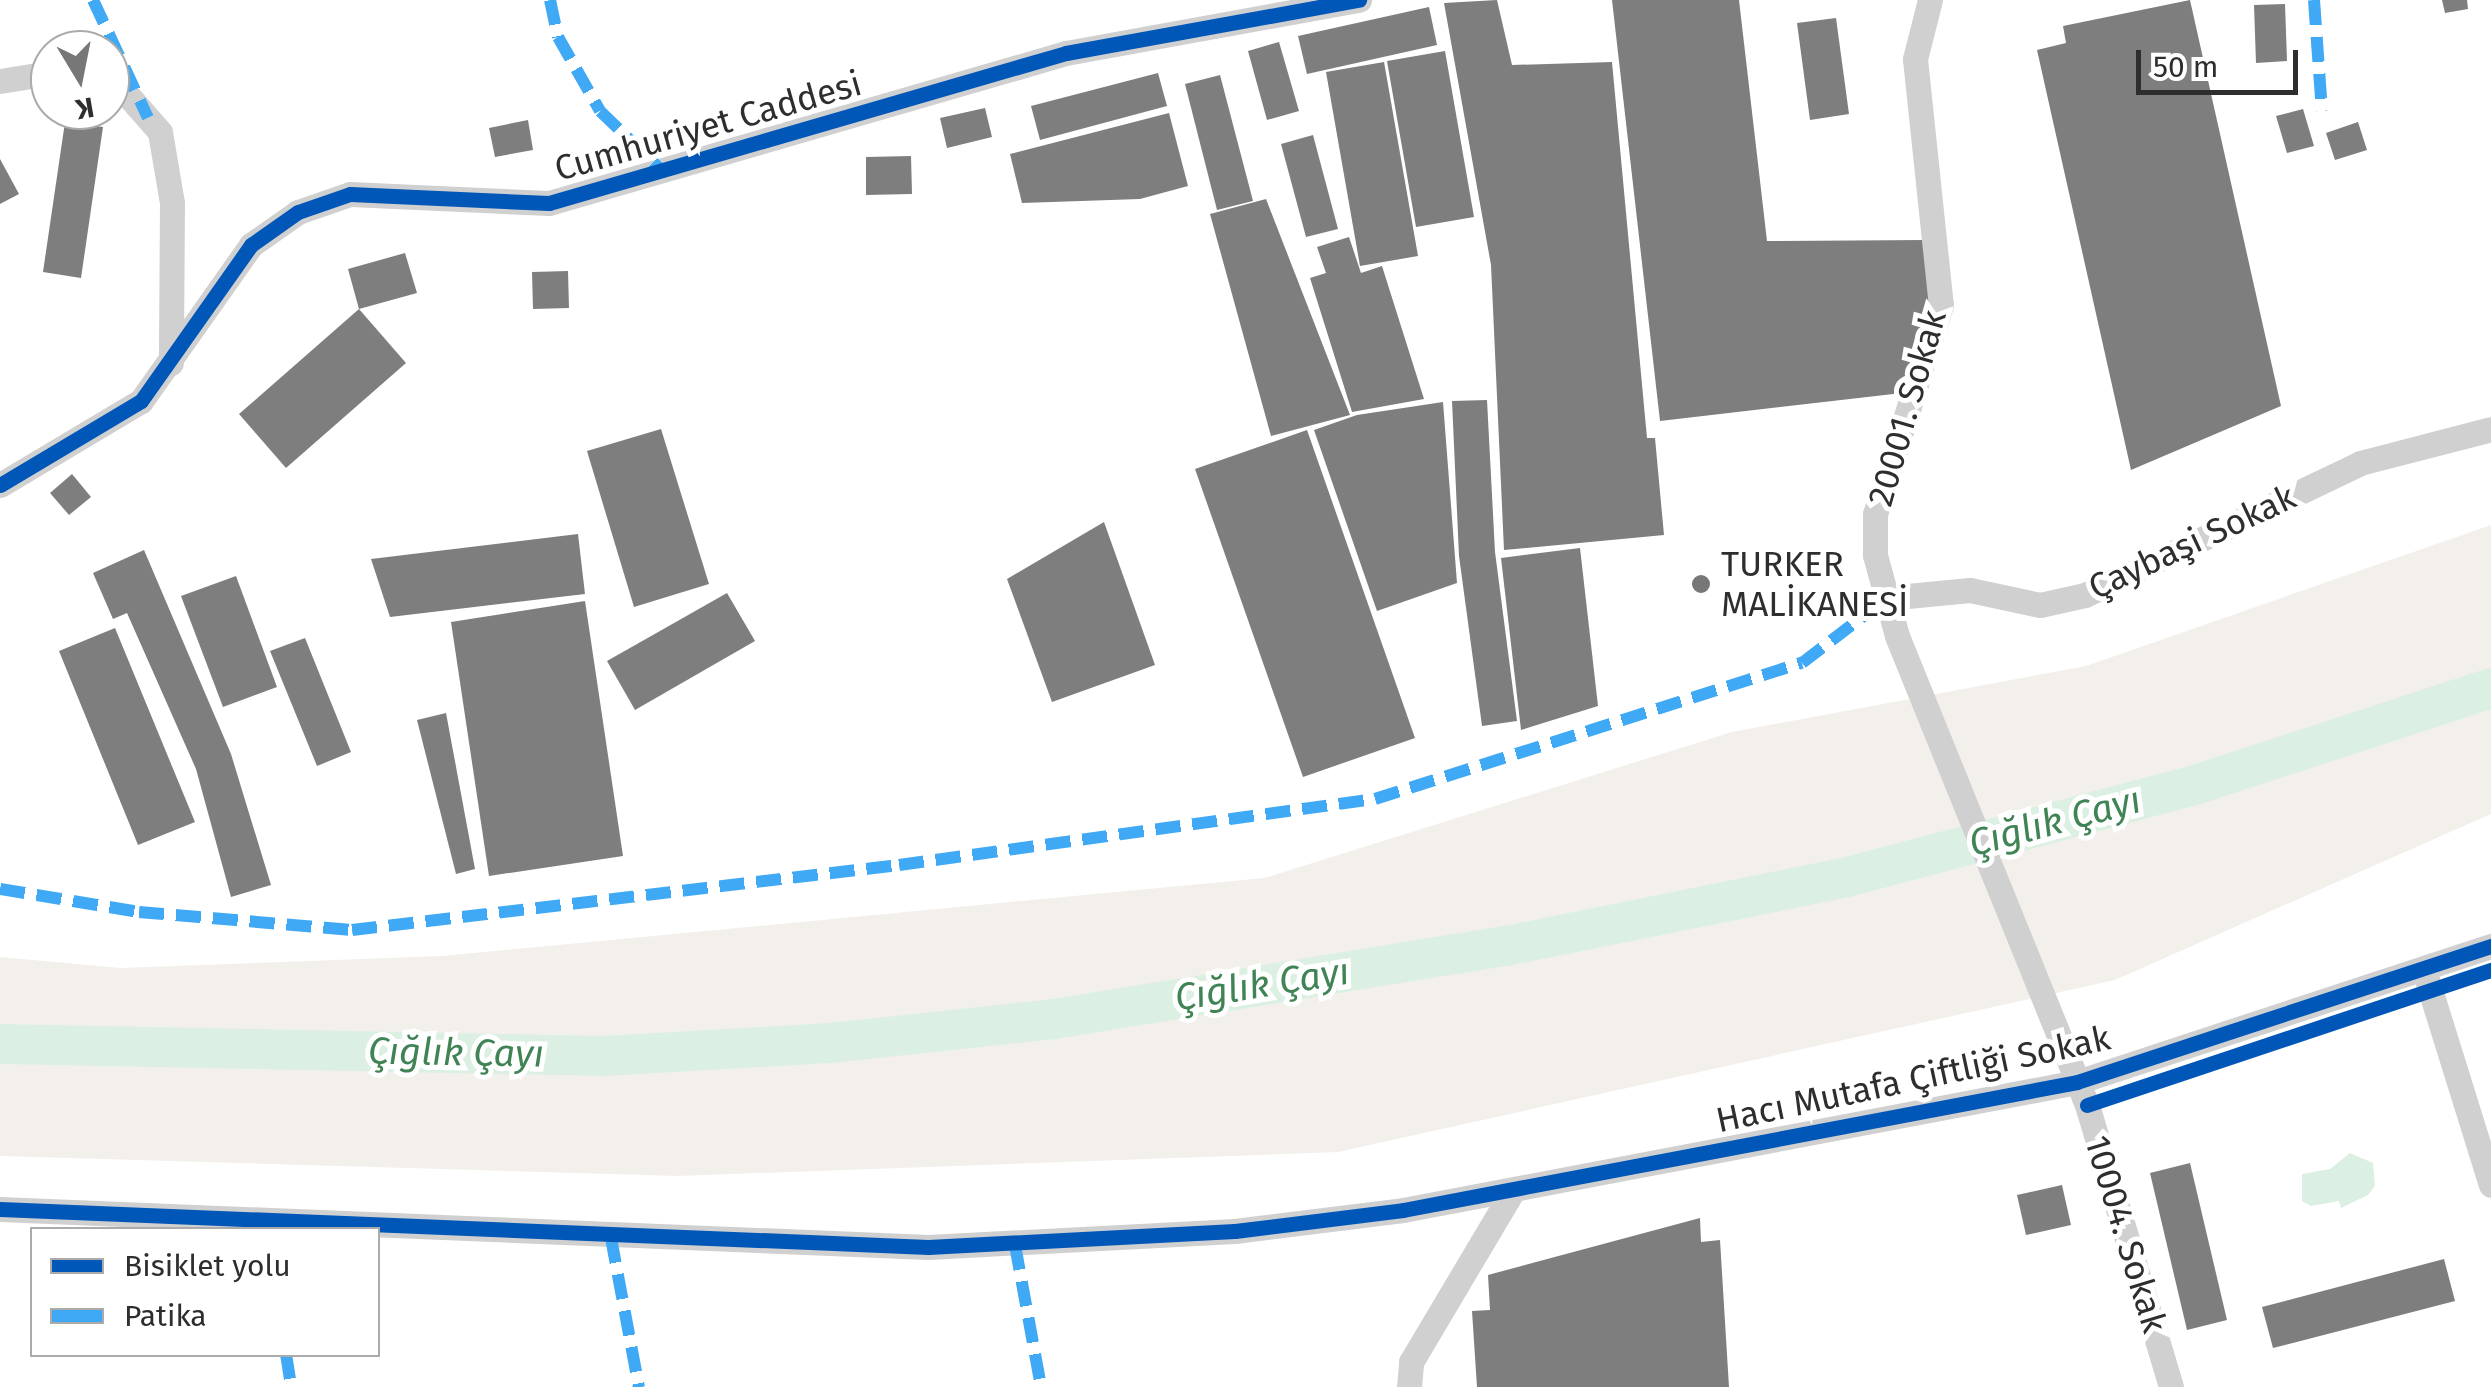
<!DOCTYPE html>
<meta charset="utf-8">
<style>
body{margin:0}
#map{position:relative;width:2491px;height:1387px;overflow:hidden;background:#fff;font-family:"Fira Sans",sans-serif}
div>[style]{position:absolute}
.green>*{inset:0;background:#f3f0ec}
.water>*{inset:0;background:#dbf0e2}
.river>*{height:40px;margin:-20px;padding:0 20px;transform-origin:20px;border-radius:20px;background:#dbf0e2}
.building>*{inset:0;background:#7e7e7e}
.minor>*{height:25px;margin:-12.5px;padding:0 12.5px;transform-origin:12.5px;border-radius:12.5px;background:#d0d0d0}
.quiet>*{height:12px;margin-top:-6px;transform-origin:0;background:repeating-linear-gradient(90deg,#3fa9f5 0 25px,transparent 0 37px)}
.cycleway>*{height:15px;margin:-7.5px;padding:0 7.5px;transform-origin:7.5px;border-radius:7.5px;background:#0057b8}
.dots>*{width:28px;height:28px;translate:-50% -50%;box-sizing:border-box;border:5px solid #fff;border-radius:50%}
span{translate:-50% -50%;white-space:nowrap;text-align:center;line-height:1.15;-webkit-text-stroke:10px #fff;paint-order:stroke}
.street-label{font-size:35px;color:#2e2e2e}
.poi-label{font-size:35px;color:#2e2e2e}
.left{translate:0 -50%;text-align:left}
.water-label{font-size:38px;color:#408456;font-style:italic}
.legend{position:absolute;left:30px;top:1227px;width:350px;height:130px;box-sizing:border-box;background:#fff;border:2px solid #ababab;margin:0;padding:12px 18px;list-style:none;font-size:30px;color:#2e2e2e}
.legend li{display:flex;align-items:center;gap:20px;height:50px}
.legend b{width:50px;border:2px solid #ababab}
.north{position:absolute;left:30px;top:30px;width:100px;height:100px;box-sizing:border-box;background:#fff;border:2px solid #ababab;border-radius:50%;rotate:170deg;font-size:28px;font-weight:700;line-height:40px;text-align:center;color:#2e2e2e}
.north::after{content:'';display:block;margin:auto;width:35px;height:45px;background:#777;clip-path:polygon(50% 0,100% 100%,50% 72%,0 100%)}
.scale{position:absolute;left:2136px;top:50px;width:162px;height:45px;box-sizing:border-box;border:5px solid #2e2e2e;border-top:0;padding-left:12px;font-size:30px;line-height:35px;white-space:nowrap;color:#2e2e2e;-webkit-text-stroke:8px #fff;paint-order:stroke}
</style>
<div id="map">
<div class="green">
<i style="clip-path:polygon(2491px 525px,2491px 814px,2115px 980px,1338px 1152px,678px 1176px,0 1156px,0 957px,121px 968px,442px 956px,1264px 878px,1732px 732px,2086px 666px)"></i>
</div>
<div class="water">
<i style="clip-path:polygon(2350px 1153px,2373px 1163px,2375px 1186px,2368px 1195px,2341px 1208px,2339px 1201px,2311px 1206px,2302px 1201px,2302px 1174px,2330px 1169px)"></i>
</div>
<div class="river">
<i style="left:0;top:1044px;width:605px;rotate:1.14deg"></i>
<i style="left:605px;top:1056px;width:225px;rotate:-3.3deg"></i>
<i style="left:830px;top:1043px;width:225px;rotate:-6.1deg"></i>
<i style="left:1054px;top:1019px;width:458px;rotate:-9.2deg"></i>
<i style="left:1506px;top:946px;width:348px;rotate:-11.4deg"></i>
<i style="left:1847px;top:877px;width:363px;rotate:-14.8deg"></i>
<i style="left:2198px;top:784px;width:308px;rotate:-18.1deg"></i>
</div>
<div class="building">
<i style="clip-path:polygon(1497px 0,1512px 65px,1612px 62px,1647px 438px,1655px 438px,1664px 535px,1504px 550px,1491px 265px,1444px 3px)"></i>
<i style="clip-path:polygon(1612px 0,1739px 0,1767px 241px,1926px 240px,1933px 300px,1902px 393px,1660px 421px)"></i>
<i style="clip-path:polygon(2190px 0,2281px 406px,2131px 470px,2037px 50px,2066px 43px,2063px 26px)"></i>
<i style="clip-path:polygon(2442px 0,2467px 0,2468px 9px,2445px 13px)"></i>
<i style="clip-path:polygon(2285px 4px,2287px 61px,2256px 63px,2254px 5px)"></i>
<i style="clip-path:polygon(1429px 7px,1437px 45px,1307px 74px,1298px 36px)"></i>
<i style="clip-path:polygon(1836px 18px,1849px 114px,1810px 120px,1797px 23px)"></i>
<i style="clip-path:polygon(1279px 42px,1299px 111px,1267px 120px,1248px 51px)"></i>
<i style="clip-path:polygon(1445px 51px,1474px 217px,1416px 227px,1387px 61px)"></i>
<i style="clip-path:polygon(1384px 62px,1418px 256px,1360px 266px,1326px 72px)"></i>
<i style="clip-path:polygon(1158px 73px,1167px 106px,1040px 140px,1031px 106px)"></i>
<i style="clip-path:polygon(1220px 75px,1253px 201px,1217px 210px,1185px 84px)"></i>
<i style="clip-path:polygon(985px 108px,992px 137px,947px 148px,940px 118px)"></i>
<i style="clip-path:polygon(2303px 109px,2314px 146px,2287px 153px,2276px 116px)"></i>
<i style="clip-path:polygon(1169px 113px,1188px 186px,1140px 199px,1022px 203px,1010px 154px)"></i>
<i style="clip-path:polygon(528px 120px,533px 150px,495px 157px,489px 128px)"></i>
<i style="clip-path:polygon(65px 122px,103px 127px,81px 278px,43px 272px)"></i>
<i style="clip-path:polygon(2358px 122px,2367px 150px,2335px 160px,2326px 133px)"></i>
<i style="clip-path:polygon(1313px 135px,1338px 229px,1306px 237px,1281px 144px)"></i>
<i style="clip-path:polygon(911px 156px,912px 194px,866px 195px,866px 157px)"></i>
<i style="clip-path:polygon(0 159px,19px 194px,0 204px)"></i>
<i style="clip-path:polygon(1266px 199px,1350px 415px,1271px 436px,1210px 214px)"></i>
<i style="clip-path:polygon(1349px 237px,1361px 273px,1382px 266px,1424px 399px,1352px 412px,1310px 278px,1326px 273px,1317px 247px)"></i>
<i style="clip-path:polygon(405px 253px,417px 293px,359px 309px,348px 269px)"></i>
<i style="clip-path:polygon(568px 271px,569px 308px,533px 309px,532px 272px)"></i>
<i style="clip-path:polygon(359px 309px,406px 363px,286px 468px,239px 414px)"></i>
<i style="clip-path:polygon(1487px 400px,1495px 552px,1517px 721px,1482px 726px,1459px 556px,1452px 401px)"></i>
<i style="clip-path:polygon(1443px 402px,1457px 583px,1377px 611px,1314px 430px,1357px 415px)"></i>
<i style="clip-path:polygon(661px 429px,709px 584px,634px 607px,587px 451px)"></i>
<i style="clip-path:polygon(1307px 430px,1415px 738px,1303px 777px,1195px 469px)"></i>
<i style="clip-path:polygon(72px 474px,91px 497px,69px 515px,50px 493px)"></i>
<i style="clip-path:polygon(1104px 522px,1155px 665px,1052px 702px,1007px 579px)"></i>
<i style="clip-path:polygon(578px 534px,585px 594px,390px 617px,371px 559px)"></i>
<i style="clip-path:polygon(1580px 548px,1598px 706px,1521px 730px,1501px 558px)"></i>
<i style="clip-path:polygon(144px 550px,231px 754px,271px 885px,231px 897px,196px 769px,127px 613px,113px 619px,93px 573px)"></i>
<i style="clip-path:polygon(236px 576px,277px 687px,223px 707px,181px 596px)"></i>
<i style="clip-path:polygon(727px 593px,755px 641px,635px 710px,607px 661px)"></i>
<i style="clip-path:polygon(585px 601px,623px 856px,489px 876px,451px 622px)"></i>
<i style="clip-path:polygon(115px 628px,195px 822px,138px 845px,59px 651px)"></i>
<i style="clip-path:polygon(305px 638px,351px 752px,317px 766px,270px 651px)"></i>
<i style="clip-path:polygon(446px 713px,475px 869px,456px 874px,417px 720px)"></i>
<i style="clip-path:polygon(2190px 1163px,2227px 1320px,2187px 1330px,2150px 1173px)"></i>
<i style="clip-path:polygon(2062px 1185px,2071px 1225px,2026px 1235px,2017px 1195px)"></i>
<i style="clip-path:polygon(1700px 1218px,1701px 1242px,1720px 1240px,1729px 1387px,1477px 1387px,1472px 1311px,1490px 1310px,1488px 1275px)"></i>
<i style="clip-path:polygon(2444px 1259px,2455px 1301px,2273px 1348px,2262px 1307px)"></i>
</div>
<div class="minor">
<i style="left:1930px;top:0;width:61px;rotate:104.3deg"></i>
<i style="left:1915px;top:59px;width:247px;rotate:84deg"></i>
<i style="left:1941px;top:305px;width:219px;rotate:107.5deg"></i>
<i style="left:1875px;top:514px;width:41px;rotate:90deg"></i>
<i style="left:1875px;top:555px;width:84px;rotate:74.8deg"></i>
<i style="left:1897px;top:636px;width:506px;rotate:67.95deg"></i>
<i style="left:2087px;top:1105px;width:294px;rotate:73.4deg"></i>
<i style="left:0;top:81px;width:51px;rotate:-9.1deg"></i>
<i style="left:110px;top:88px;width:16px;rotate:15deg"></i>
<i style="left:125px;top:92px;width:53px;rotate:48.8deg"></i>
<i style="left:160px;top:132px;width:72px;rotate:80.4deg"></i>
<i style="left:172px;top:203px;width:160px;rotate:90.4deg"></i>
<i style="left:0;top:485px;width:164px;rotate:-30.8deg"></i>
<i style="left:141px;top:401px;width:191px;rotate:-54.8deg"></i>
<i style="left:251px;top:245px;width:57px;rotate:-35.1deg"></i>
<i style="left:298px;top:212px;width:55px;rotate:-19.1deg"></i>
<i style="left:350px;top:194px;width:199px;rotate:2.6deg"></i>
<i style="left:549px;top:203px;width:538px;rotate:-16.18deg"></i>
<i style="left:1066px;top:53px;width:298px;rotate:-10.3deg"></i>
<i style="left:1887px;top:598px;width:83px;rotate:-5.5deg"></i>
<i style="left:1970px;top:590px;width:72px;rotate:12.1deg"></i>
<i style="left:2040px;top:605px;width:46px;rotate:-12.5deg"></i>
<i style="left:2085px;top:595px;width:305px;rotate:-25.6deg"></i>
<i style="left:2360px;top:463px;width:135px;rotate:-14.5deg"></i>
<i style="left:2424px;top:970px;width:225px;rotate:72.7deg"></i>
<i style="left:0;top:1209px;width:929px;rotate:2.34deg"></i>
<i style="left:928px;top:1247px;width:307px;rotate:-3deg"></i>
<i style="left:1235px;top:1231px;width:169px;rotate:-7.1deg"></i>
<i style="left:1403px;top:1210px;width:686px;rotate:-10.75deg"></i>
<i style="left:2077px;top:1082px;width:436px;rotate:-18.2deg"></i>
<i style="left:1409px;top:1387px;width:25px;rotate:-85deg"></i>
<i style="left:1411px;top:1362px;width:200px;rotate:-59.3deg"></i>
</div>
<div class="quiet">
<i style="left:93px;top:0;width:130px;rotate:65deg"></i>
<i style="left:550px;top:0;width:38px;rotate:78deg"></i>
<i style="left:558px;top:37px;width:85px;rotate:60.4deg"></i>
<i style="left:600px;top:111px;width:85px;rotate:44deg"></i>
<i style="left:2314px;top:0;width:111px;rotate:85.9deg"></i>
<i style="left:0;top:889px;width:141px;rotate:9.4deg"></i>
<i style="left:139px;top:912px;width:214px;rotate:4.8deg"></i>
<i style="left:352px;top:930px;width:551px;rotate:-6.78deg"></i>
<i style="left:899px;top:865px;width:481px;rotate:-7.9deg"></i>
<i style="left:1375px;top:799px;width:448px;rotate:-17.7deg"></i>
<i style="left:1802px;top:663px;width:107px;rotate:-37.4deg"></i>
<i style="left:611px;top:1238px;width:152px;rotate:79.4deg"></i>
<i style="left:1015px;top:1245px;width:144px;rotate:79.6deg"></i>
<i style="left:286px;top:1354px;width:33px;rotate:81deg"></i>
</div>
<div class="cycleway">
<i style="left:0;top:485px;width:164px;rotate:-30.8deg"></i>
<i style="left:141px;top:401px;width:191px;rotate:-54.8deg"></i>
<i style="left:251px;top:245px;width:57px;rotate:-35.1deg"></i>
<i style="left:298px;top:212px;width:55px;rotate:-19.1deg"></i>
<i style="left:350px;top:194px;width:199px;rotate:2.6deg"></i>
<i style="left:549px;top:203px;width:538px;rotate:-16.18deg"></i>
<i style="left:1066px;top:53px;width:298px;rotate:-10.3deg"></i>
<i style="left:2087px;top:1105px;width:426px;rotate:-18.5deg"></i>
<i style="left:0;top:1209px;width:929px;rotate:2.34deg"></i>
<i style="left:928px;top:1247px;width:307px;rotate:-3deg"></i>
<i style="left:1235px;top:1231px;width:169px;rotate:-7.1deg"></i>
<i style="left:1403px;top:1210px;width:686px;rotate:-10.75deg"></i>
<i style="left:2077px;top:1082px;width:436px;rotate:-18.2deg"></i>
</div>
<div class="dots">
<i style="left:1701px;top:584px;background:#777"></i>
</div>
<div class="street-label">
<span style="left:708px;top:126px;rotate:-16deg">Cumhuriyet Caddesi</span>
<span style="left:1907px;top:408px;rotate:-74deg">20001. Sokak</span>
<span style="left:2192px;top:542px;rotate:-25deg">Çaybaşi Sokak</span>
<span style="left:1913px;top:1079px;rotate:-12deg">Hacı Mutafa Çiftliği Sokak</span>
<span style="left:2126px;top:1234px;rotate:73deg">10004. Sokak</span>
</div>
<div class="poi-label">
<span class="left" style="left:1721px;top:584px">TURKER<br>MALİKANESİ</span>
</div>
<div class="water-label">
<span style="left:2055px;top:822px;rotate:-15deg">Çığlık Çayı</span>
<span style="left:1262px;top:985px;rotate:-9deg">Çığlık Çayı</span>
<span style="left:456px;top:1053px;rotate:1deg">Çığlık Çayı</span>
</div>
<ul class="legend">
<li><b style="height:12px;background:#0057b8"></b>Bisiklet yolu</li>
<li><b style="height:12px;background:#3fa9f5"></b>Patika</li>
</ul>
<div class="north">K</div>
<div class="scale">50 m</div>
</div>
